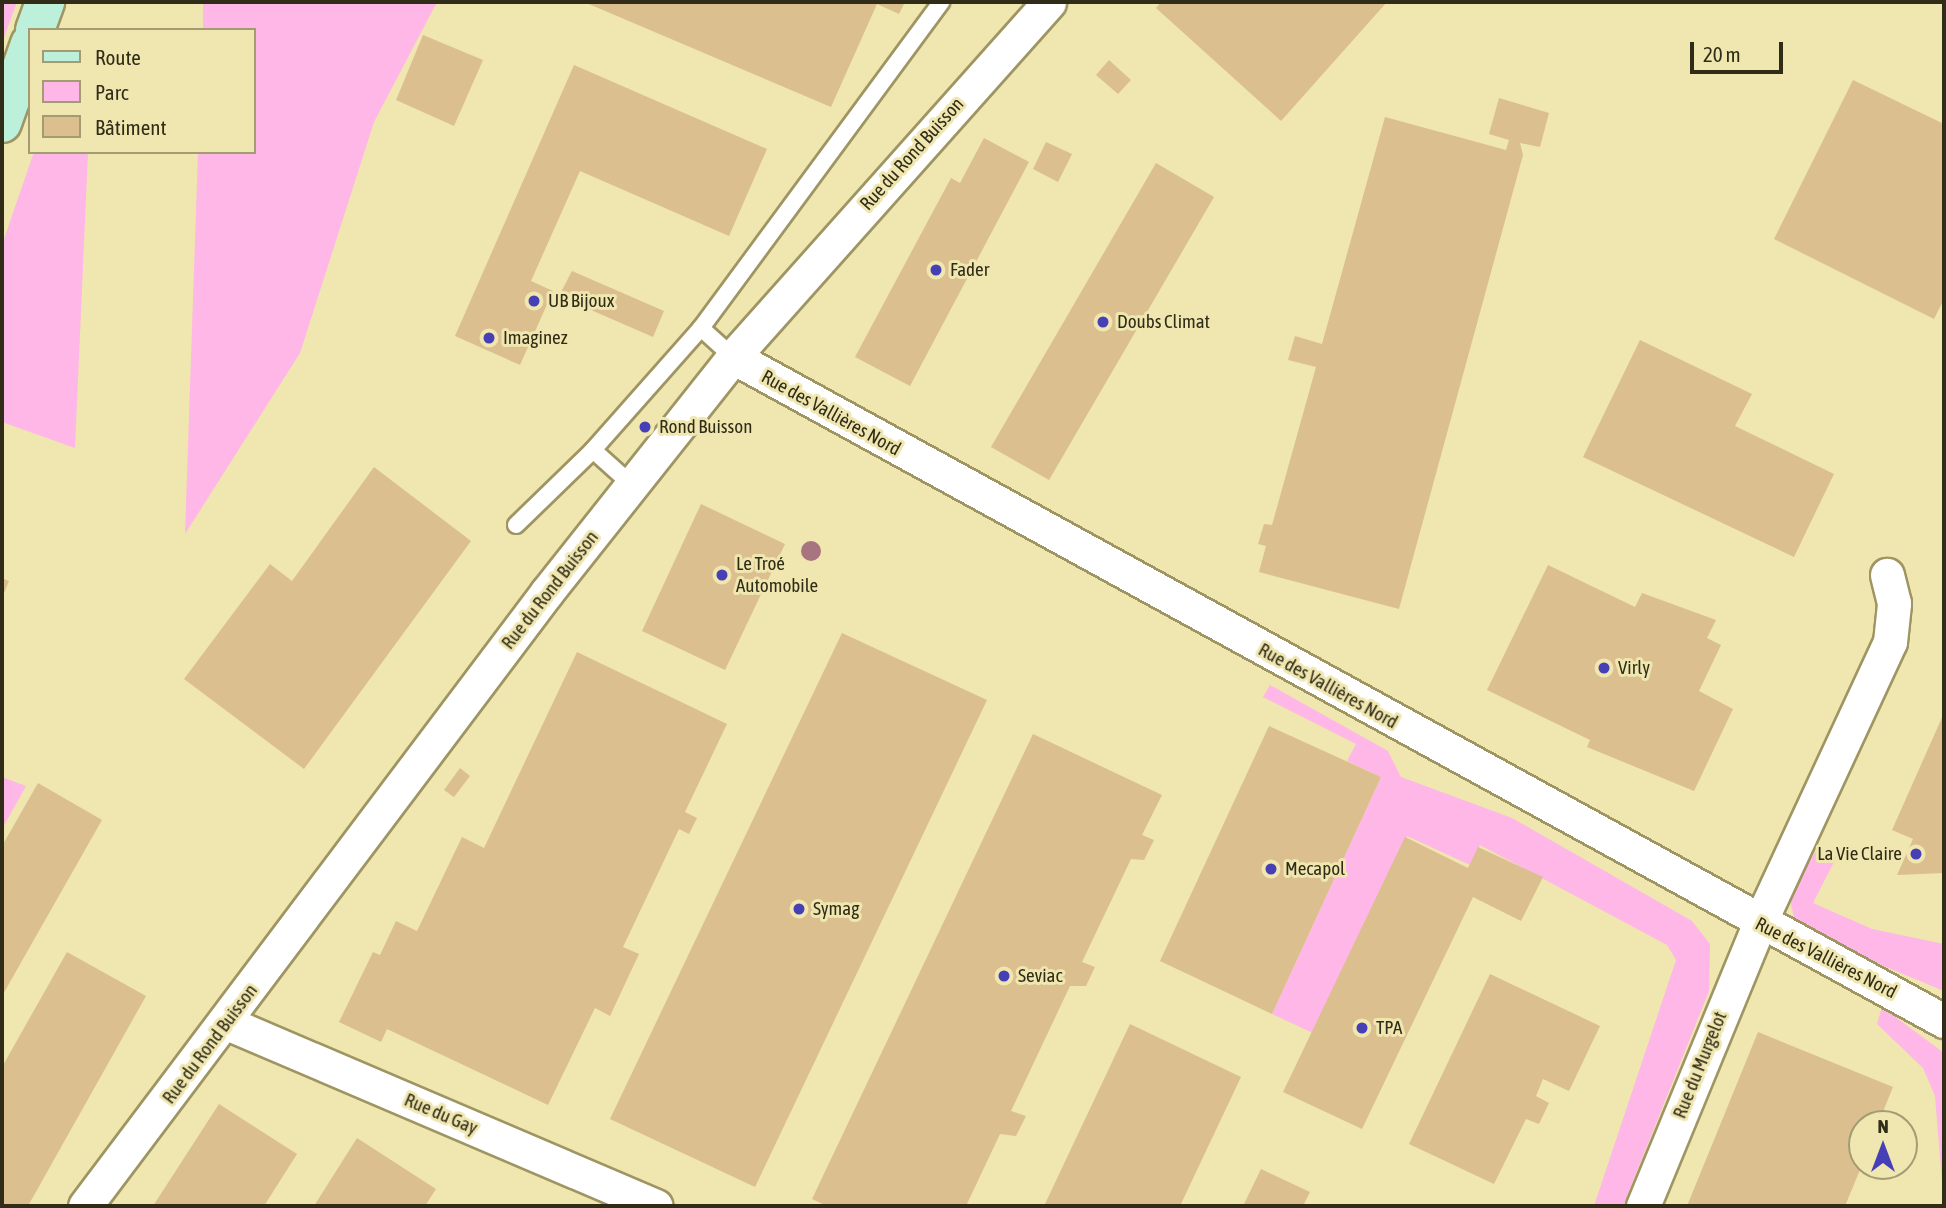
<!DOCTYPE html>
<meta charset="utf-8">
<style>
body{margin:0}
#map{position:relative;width:1946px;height:1208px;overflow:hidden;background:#efe6b0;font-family:"Asap Condensed",sans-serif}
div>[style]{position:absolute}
.green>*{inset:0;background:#feb7e6}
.building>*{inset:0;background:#dcbf8f}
.roads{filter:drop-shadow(2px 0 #9e9562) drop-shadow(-2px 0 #9e9562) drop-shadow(0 2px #9e9562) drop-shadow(0 -2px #9e9562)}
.service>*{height:16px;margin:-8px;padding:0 8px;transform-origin:8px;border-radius:8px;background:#fff}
.minor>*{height:33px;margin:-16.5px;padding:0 16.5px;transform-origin:16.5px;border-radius:16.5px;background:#fff}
.secondary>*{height:38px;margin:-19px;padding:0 19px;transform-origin:19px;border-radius:19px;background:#bcf0db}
.trees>*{width:20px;height:20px;margin:-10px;border-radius:50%;background:#a87480}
.dots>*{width:19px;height:19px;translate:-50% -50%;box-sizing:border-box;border:4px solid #efe6b0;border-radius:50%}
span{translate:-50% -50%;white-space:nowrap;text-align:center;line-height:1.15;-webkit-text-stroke:6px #efe6b0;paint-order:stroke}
.street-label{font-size:19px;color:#302c17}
.poi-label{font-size:19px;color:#302c17}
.left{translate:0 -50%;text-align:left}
.right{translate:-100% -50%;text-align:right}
.frame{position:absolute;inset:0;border:4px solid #302c17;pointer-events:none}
.legend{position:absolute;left:28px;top:28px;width:228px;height:126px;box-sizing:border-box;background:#efe6b0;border:2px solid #a39c73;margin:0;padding:9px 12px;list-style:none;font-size:21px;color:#302c17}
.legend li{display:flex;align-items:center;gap:14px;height:35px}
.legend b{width:35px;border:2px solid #a39c73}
.north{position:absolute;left:1848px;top:1110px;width:70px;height:70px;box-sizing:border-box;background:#efe6b0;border:2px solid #a39c73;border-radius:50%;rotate:0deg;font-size:19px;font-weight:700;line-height:28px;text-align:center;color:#302c17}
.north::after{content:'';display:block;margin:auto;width:24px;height:32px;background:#473fb6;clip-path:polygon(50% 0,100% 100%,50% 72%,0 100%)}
.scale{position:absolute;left:1690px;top:42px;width:93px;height:32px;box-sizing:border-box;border:4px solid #302c17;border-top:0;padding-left:9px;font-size:21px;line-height:24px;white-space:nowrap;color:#302c17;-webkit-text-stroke:5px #efe6b0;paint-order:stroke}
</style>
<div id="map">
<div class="green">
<i style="clip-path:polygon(2px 2px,17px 2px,2px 43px)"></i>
<i style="clip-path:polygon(203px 2px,437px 2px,374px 122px,300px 353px,185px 534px,198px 152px,254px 152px,254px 30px,203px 30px)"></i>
<i style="clip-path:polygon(34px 152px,88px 152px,75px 448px,2px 422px,2px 245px)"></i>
<i style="clip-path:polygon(1270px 685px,1388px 751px,1401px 777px,1512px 818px,1692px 921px,1710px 944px,1709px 991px,1623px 1206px,1594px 1206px,1676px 960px,1667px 945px,1480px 845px,1470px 865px,1407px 836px,1315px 1034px,1272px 1014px,1381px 777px,1347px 761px,1356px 744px,1263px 697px)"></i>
<i style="clip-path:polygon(2px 777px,26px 786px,2px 829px)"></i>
<i style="clip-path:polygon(1825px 849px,1837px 856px,1813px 903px,1872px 929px,1944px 944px,1944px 991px,1797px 930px,1789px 896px,1816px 851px)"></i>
<i style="clip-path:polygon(1882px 1007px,1944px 1053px,1944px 1206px,1935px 1096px,1923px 1068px,1877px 1024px)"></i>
</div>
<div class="building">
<i style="clip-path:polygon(584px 2px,905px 2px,899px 14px,877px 4px,831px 107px)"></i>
<i style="clip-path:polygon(1161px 2px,1387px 2px,1281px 121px,1156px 8px)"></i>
<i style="clip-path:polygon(423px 35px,483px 60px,454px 126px,396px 100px)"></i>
<i style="clip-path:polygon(1109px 60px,1131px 80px,1118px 94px,1096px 75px)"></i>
<i style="clip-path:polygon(574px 65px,767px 149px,729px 236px,580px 171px,531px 281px,553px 291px,520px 365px,455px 336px)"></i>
<i style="clip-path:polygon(1853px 80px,1944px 124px,1944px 299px,1934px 319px,1774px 239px)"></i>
<i style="clip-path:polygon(1499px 98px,1549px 113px,1540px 147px,1520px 143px,1523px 155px,1399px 609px,1259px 572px,1266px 546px,1258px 544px,1264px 524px,1272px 525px,1316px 367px,1288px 360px,1295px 336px,1322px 344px,1385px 117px,1506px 150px,1509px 140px,1489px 134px)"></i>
<i style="clip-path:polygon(984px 138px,1029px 162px,910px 386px,855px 357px,951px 178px,960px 183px)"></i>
<i style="clip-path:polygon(1046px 142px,1072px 154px,1058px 182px,1033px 169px)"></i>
<i style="clip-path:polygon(1156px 163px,1214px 197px,1049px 480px,991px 447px)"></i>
<i style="clip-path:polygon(572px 271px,664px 311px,653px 337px,559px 296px)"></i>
<i style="clip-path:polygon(1640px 340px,1752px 394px,1735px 426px,1834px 474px,1794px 557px,1583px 457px)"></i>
<i style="clip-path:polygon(374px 467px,471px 541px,304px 769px,184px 679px,270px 564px,292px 581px)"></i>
<i style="clip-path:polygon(701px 504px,785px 544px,725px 670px,642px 631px)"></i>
<i style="clip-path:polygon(1548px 565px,1635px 607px,1642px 593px,1716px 620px,1707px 638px,1721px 645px,1699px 691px,1733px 709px,1694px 791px,1587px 747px,1590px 740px,1487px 690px)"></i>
<i style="clip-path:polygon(2px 578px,9px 581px,2px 598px)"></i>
<i style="clip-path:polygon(842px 633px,987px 700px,755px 1187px,610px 1119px)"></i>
<i style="clip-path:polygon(577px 652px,727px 724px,685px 812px,697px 818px,689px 834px,679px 829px,623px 947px,639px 954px,610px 1016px,595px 1008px,548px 1105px,387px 1029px,381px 1042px,339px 1022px,373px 952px,380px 955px,396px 921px,417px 931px,462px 837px,484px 848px)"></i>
<i style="clip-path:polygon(1944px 713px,1944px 873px,1897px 875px,1913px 839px,1892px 830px)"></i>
<i style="clip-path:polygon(1269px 726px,1381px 777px,1272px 1014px,1160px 961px)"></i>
<i style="clip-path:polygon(1033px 734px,1162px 795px,1142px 835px,1154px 840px,1144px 860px,1131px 859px,1082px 962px,1095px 967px,1086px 986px,1070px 986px,1011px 1111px,1026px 1116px,1016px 1136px,1000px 1134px,966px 1206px,827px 1206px,812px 1199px)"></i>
<i style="clip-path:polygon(460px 768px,470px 776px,454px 797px,444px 790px)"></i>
<i style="clip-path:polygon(38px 783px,102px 820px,2px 996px,2px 846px)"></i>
<i style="clip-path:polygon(1405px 837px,1468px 868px,1478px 847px,1543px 877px,1521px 921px,1473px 897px,1362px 1129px,1283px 1092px)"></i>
<i style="clip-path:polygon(67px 952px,146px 996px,28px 1206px,2px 1206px,2px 1067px)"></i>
<i style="clip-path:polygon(1490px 974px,1600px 1026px,1569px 1091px,1543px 1079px,1536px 1096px,1549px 1103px,1539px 1124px,1526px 1119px,1494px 1184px,1409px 1144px)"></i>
<i style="clip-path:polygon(1130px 1024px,1241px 1077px,1180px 1206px,1044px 1206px)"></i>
<i style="clip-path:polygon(1758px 1032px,1893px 1087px,1878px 1124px,1862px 1124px,1862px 1165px,1845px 1206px,1687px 1206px)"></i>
<i style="clip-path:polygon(219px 1104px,297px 1154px,264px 1206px,153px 1206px)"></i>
<i style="clip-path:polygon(357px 1138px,436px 1189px,425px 1206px,314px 1206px)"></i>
<i style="clip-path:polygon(1261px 1169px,1310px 1192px,1303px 1206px,1243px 1206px)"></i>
</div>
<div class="roads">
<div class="service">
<i style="left:701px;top:328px;width:43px;rotate:42.2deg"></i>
<i style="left:593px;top:450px;width:52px;rotate:41.9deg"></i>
<i style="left:516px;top:525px;width:107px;rotate:-44.2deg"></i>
<i style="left:593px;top:450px;width:163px;rotate:-48.5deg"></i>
<i style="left:701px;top:328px;width:405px;rotate:-53.6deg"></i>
</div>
<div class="minor">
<i style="left:733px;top:357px;width:1381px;rotate:28.74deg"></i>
<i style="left:227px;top:1023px;width:466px;rotate:23.1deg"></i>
<i style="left:85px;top:1206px;width:768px;rotate:-53.04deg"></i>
<i style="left:547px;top:592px;width:300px;rotate:-51.6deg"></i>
<i style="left:733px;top:357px;width:475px;rotate:-48.3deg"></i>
<i style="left:1643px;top:1206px;width:305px;rotate:-67.6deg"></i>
<i style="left:1759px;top:924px;width:311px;rotate:-65.1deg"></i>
<i style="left:1890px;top:642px;width:39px;rotate:-84deg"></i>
<i style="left:1894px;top:603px;width:29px;rotate:-104deg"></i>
</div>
<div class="secondary">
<i style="left:35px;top:30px;width:30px;rotate:-70deg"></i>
<i style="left:2px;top:123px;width:84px;rotate:-70.5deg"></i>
</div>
</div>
<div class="trees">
<i style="left:811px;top:551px"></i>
</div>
<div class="dots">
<i style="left:936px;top:270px;background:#473fb6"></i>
<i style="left:534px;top:301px;background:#473fb6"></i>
<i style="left:1103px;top:322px;background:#473fb6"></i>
<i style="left:489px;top:338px;background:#473fb6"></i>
<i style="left:645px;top:427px;background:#473fb6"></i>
<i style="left:722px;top:575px;background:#473fb6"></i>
<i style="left:1604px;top:668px;background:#473fb6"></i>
<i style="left:1916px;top:854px;background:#473fb6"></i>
<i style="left:1271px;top:869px;background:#473fb6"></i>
<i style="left:799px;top:909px;background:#473fb6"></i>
<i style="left:1004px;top:976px;background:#473fb6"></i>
<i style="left:1362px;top:1028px;background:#473fb6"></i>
</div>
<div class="street-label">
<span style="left:912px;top:154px;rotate:-48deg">Rue du Rond Buisson</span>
<span style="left:831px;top:413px;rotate:29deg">Rue des Vallières Nord</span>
<span style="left:550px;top:590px;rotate:-52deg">Rue du Rond Buisson</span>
<span style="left:1328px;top:686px;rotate:29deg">Rue des Vallières Nord</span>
<span style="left:1826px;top:958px;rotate:27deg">Rue des Vallières Nord</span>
<span style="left:210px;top:1044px;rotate:-53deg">Rue du Rond Buisson</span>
<span style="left:1700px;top:1065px;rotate:-68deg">Rue du Murgelot</span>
<span style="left:441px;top:1114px;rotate:23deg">Rue du Gay</span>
</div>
<div class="poi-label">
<span class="left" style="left:950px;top:270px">Fader</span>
<span class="left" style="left:548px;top:301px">UB Bijoux</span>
<span class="left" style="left:1117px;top:322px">Doubs Climat</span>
<span class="left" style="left:503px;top:338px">Imaginez</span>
<span class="left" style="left:659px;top:427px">Rond Buisson</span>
<span class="left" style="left:736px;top:575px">Le Troé<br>Automobile</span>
<span class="left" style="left:1618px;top:668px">Virly</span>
<span class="right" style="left:1902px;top:854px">La Vie Claire</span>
<span class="left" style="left:1285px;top:869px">Mecapol</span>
<span class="left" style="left:813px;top:909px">Symag</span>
<span class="left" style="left:1018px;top:976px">Seviac</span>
<span class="left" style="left:1376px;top:1028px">TPA</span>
</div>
<div class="frame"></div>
<ul class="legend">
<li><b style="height:9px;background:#bcf0db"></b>Route</li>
<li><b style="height:19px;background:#feb7e6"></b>Parc</li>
<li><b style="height:19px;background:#dcbf8f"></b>Bâtiment</li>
</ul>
<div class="north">N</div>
<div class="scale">20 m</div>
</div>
